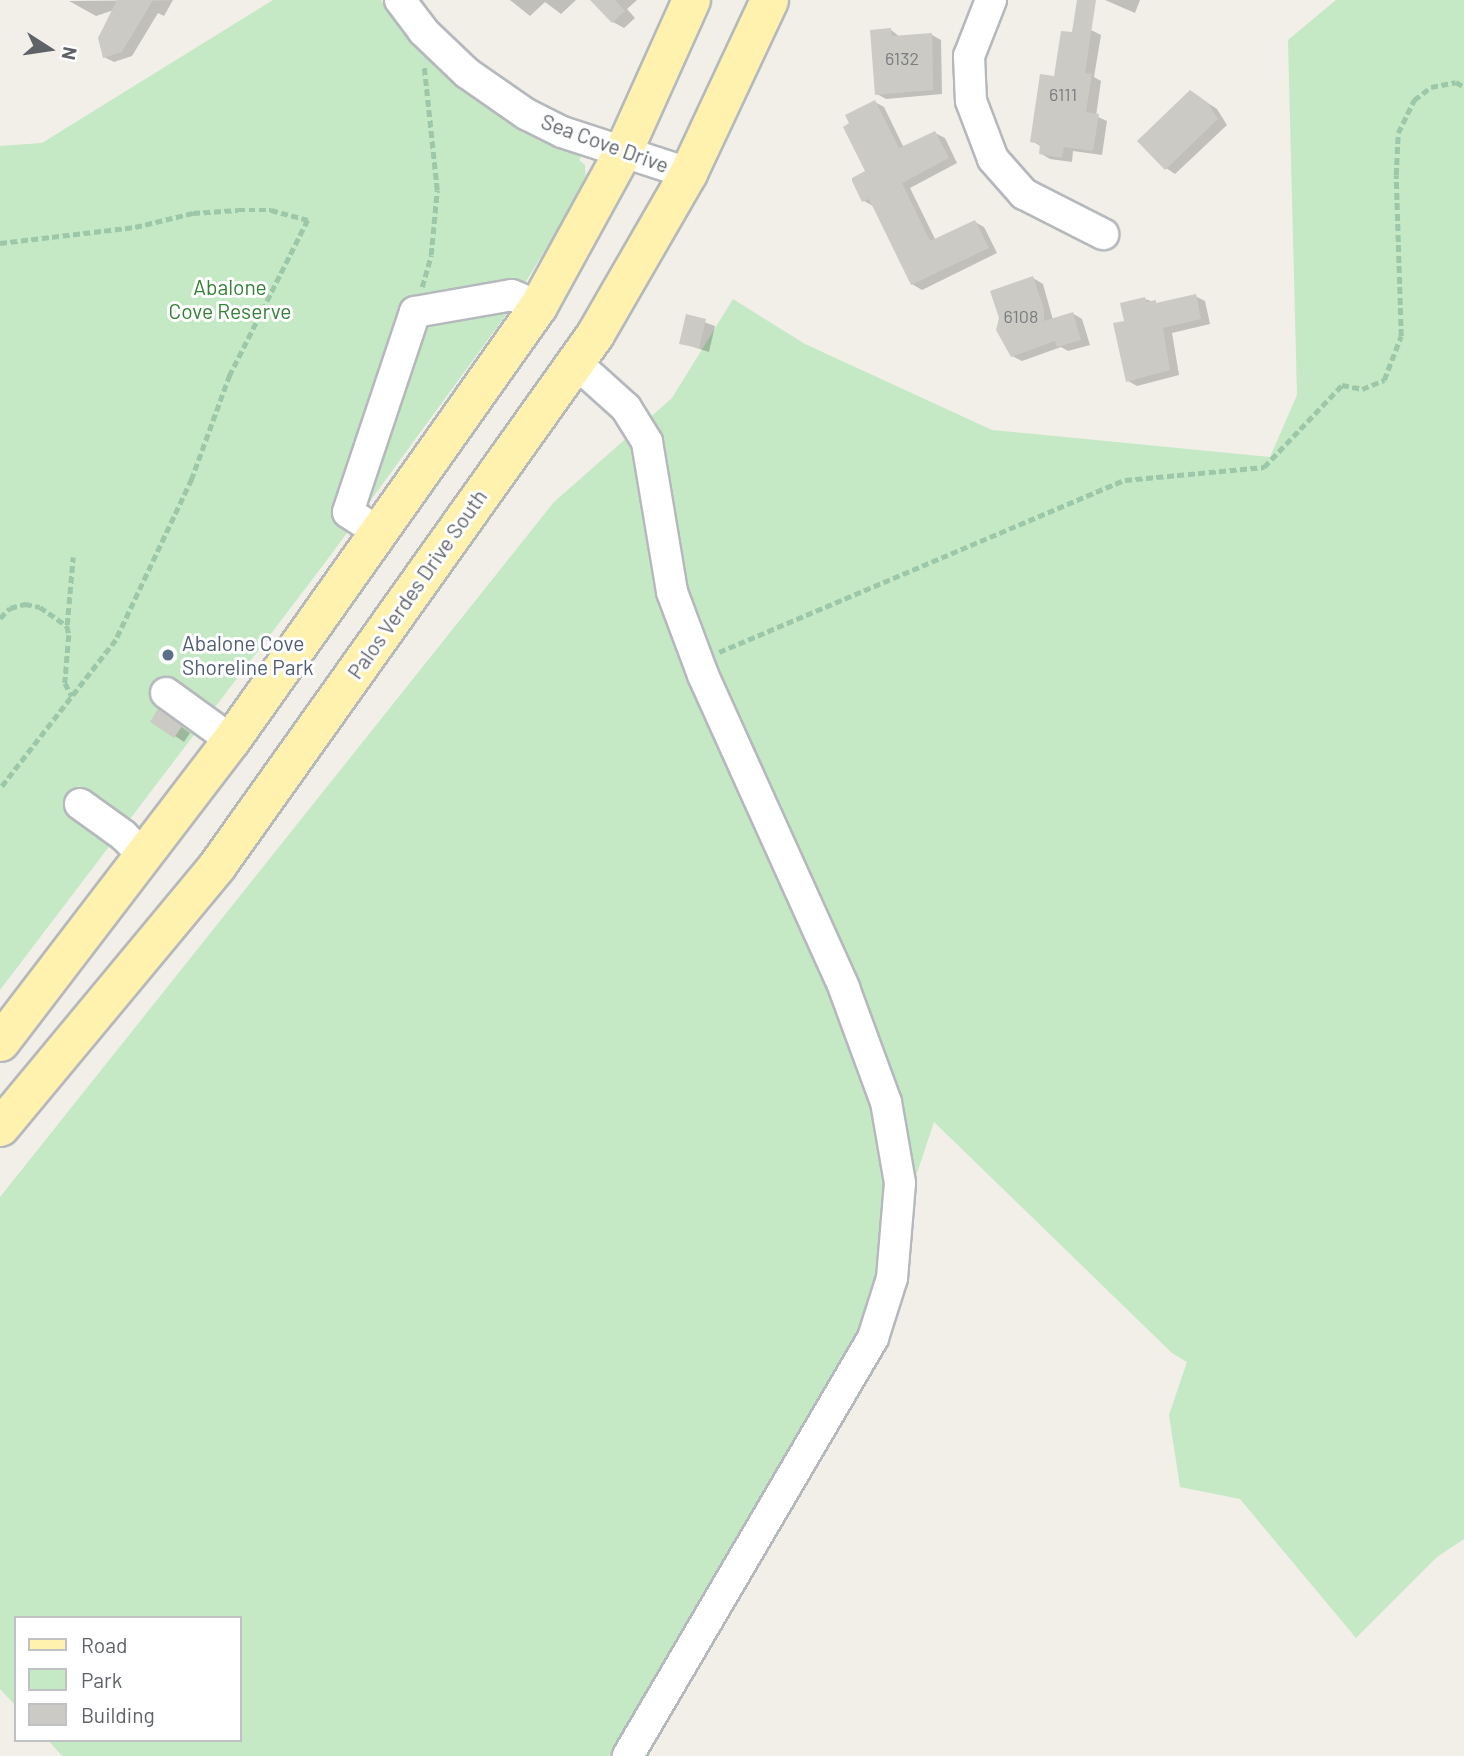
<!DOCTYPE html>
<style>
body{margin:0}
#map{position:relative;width:1464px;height:1756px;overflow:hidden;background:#f1efe8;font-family:Barlow,sans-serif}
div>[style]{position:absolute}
.green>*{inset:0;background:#c5e8c5}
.shadow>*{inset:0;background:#0003}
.building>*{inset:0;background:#cccac5}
.path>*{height:4.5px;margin-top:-2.25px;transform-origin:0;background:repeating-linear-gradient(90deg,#9cc7a9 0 7px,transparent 0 10.5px)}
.roads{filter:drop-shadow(2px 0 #b5b8bc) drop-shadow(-2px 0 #b5b8bc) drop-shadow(0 2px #b5b8bc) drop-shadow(0 -2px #b5b8bc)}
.minor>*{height:30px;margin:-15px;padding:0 15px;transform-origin:15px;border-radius:15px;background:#fff}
.major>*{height:37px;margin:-18.5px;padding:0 18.5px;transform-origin:18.5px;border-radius:18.5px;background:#fff2af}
.dots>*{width:19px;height:19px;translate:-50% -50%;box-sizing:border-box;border:4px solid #fff;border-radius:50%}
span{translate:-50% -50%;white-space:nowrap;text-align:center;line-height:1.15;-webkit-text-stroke:6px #fff;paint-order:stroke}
.number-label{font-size:18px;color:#7a7d7f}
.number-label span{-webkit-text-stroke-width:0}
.street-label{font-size:21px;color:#5f6368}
.park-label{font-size:21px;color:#348238}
.service-label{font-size:21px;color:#4e5e75}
.left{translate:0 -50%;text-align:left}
.legend{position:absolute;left:14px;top:1616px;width:228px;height:126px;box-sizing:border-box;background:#fff;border:2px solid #bfc1c3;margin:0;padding:9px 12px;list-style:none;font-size:21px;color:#5f6368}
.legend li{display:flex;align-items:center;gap:14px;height:35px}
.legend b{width:35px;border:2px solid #bfc1c3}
.north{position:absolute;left:14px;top:14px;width:70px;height:70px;-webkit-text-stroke:5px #fff;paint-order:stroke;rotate:102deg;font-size:19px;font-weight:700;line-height:28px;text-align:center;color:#5f6368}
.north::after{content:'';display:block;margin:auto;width:24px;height:32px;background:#5f6368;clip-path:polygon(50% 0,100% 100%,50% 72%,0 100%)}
</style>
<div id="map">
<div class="green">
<i style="clip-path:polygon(273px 0,381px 0,438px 67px,478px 100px,581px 157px,579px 160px,585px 165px,586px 183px,503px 319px,330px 556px,0 990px,0 146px,42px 143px)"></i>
<i style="clip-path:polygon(1336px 0,1464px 0,1464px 1539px,1437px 1557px,1356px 1638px,1240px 1499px,1180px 1487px,1169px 1415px,1187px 1362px,1172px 1353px,934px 1122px,863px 1335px,609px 1756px,62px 1756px,48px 1740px,240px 1740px,240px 1618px,16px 1618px,16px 1706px,0 1689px,0 1197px,554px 502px,672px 398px,733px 299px,805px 344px,992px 430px,1270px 457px,1297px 395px,1288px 40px)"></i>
</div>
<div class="shadow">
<i style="clip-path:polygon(173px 0,164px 16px,158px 13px,132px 56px,114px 62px,104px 57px,114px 10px,96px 16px,69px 1px)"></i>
<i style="clip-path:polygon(510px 0,576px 0,561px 14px,545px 2px,530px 16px)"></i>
<i style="clip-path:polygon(593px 0,637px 0,627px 9px,635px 18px,624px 28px,613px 22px)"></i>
<i style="clip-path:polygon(1105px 0,1140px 0,1135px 13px)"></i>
<i style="clip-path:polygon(1075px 22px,1101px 35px,1094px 77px,1101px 81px,1096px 116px,1107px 121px,1102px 155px,1073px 151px,1072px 162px,1050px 159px,1040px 153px,1042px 147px,1032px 141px,1073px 34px)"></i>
<i style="clip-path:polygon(891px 30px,900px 37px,932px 35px,941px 40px,942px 94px,886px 99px,877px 94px)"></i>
<i style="clip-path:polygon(1200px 98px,1217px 109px,1227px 125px,1175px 174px,1166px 168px)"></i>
<i style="clip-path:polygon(875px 102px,884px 107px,904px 148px,935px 133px,945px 138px,957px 163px,910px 188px,936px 241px,975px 222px,984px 227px,997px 253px,922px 290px,912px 284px,873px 206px,864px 201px)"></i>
<i style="clip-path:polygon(1033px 278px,1043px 284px,1053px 320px,1072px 313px,1082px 319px,1090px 345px,1068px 351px,1061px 347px,1022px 361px,1012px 356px)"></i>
<i style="clip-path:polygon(1195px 296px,1205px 301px,1210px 324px,1172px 333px,1179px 375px,1137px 386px,1128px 381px,1126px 322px,1145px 299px,1160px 304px)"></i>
<i style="clip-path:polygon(687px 316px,715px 326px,709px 352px,681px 343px)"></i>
<i style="clip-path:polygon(168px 717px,190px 733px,184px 742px,175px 736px)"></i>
</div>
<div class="building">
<i style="clip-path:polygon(117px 0,153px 0,122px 52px,103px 58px,98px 38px)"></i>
<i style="clip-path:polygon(590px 0,615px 0,625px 11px,612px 23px)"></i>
<i style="clip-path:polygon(1077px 0,1096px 0,1085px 73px,1092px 74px,1086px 112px,1099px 114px,1093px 151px,1064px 147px,1062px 158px,1039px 154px,1040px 144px,1030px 142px,1040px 74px,1054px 76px,1061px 31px,1072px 32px)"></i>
<i style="clip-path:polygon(891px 28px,892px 36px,932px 33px,933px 90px,875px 95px,870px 30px)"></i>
<i style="clip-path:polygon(1190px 90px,1207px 102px,1218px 119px,1165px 170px,1137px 141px)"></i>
<i style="clip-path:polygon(875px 100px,899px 148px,935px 131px,949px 158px,902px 183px,930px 241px,975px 220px,989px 248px,911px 285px,869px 199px,862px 202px,852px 181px,852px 178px,865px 171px,843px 127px,849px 123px,845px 115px)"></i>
<i style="clip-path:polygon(1033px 276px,1044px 309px,1044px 321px,1073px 312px,1081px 340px,1057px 347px,1055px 341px,1011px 357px,996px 330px,999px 318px,990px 291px)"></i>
<i style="clip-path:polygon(1196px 294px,1201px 319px,1163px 328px,1170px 370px,1126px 382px,1113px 323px,1124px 321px,1120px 303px,1145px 297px,1146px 302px,1156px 300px,1156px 303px)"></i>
<i style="clip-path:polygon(686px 314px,706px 319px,699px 348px,679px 344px)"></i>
<i style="clip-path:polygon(158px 709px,182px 726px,174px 738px,150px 722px)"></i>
</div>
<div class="path">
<i style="left:0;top:243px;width:136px;rotate:-6.8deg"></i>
<i style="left:135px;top:227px;width:60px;rotate:-13.6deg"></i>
<i style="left:193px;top:213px;width:45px;rotate:-3.8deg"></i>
<i style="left:238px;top:210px;width:33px"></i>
<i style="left:271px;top:210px;width:38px;rotate:15deg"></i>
<i style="left:308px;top:220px;width:174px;rotate:116.7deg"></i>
<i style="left:230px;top:375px;width:111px;rotate:110.1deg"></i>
<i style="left:192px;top:479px;width:178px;rotate:115.3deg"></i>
<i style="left:116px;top:640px;width:189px;rotate:127.9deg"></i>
<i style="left:422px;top:287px;width:33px;rotate:-74deg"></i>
<i style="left:431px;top:255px;width:65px;rotate:-84.7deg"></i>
<i style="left:437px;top:190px;width:124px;rotate:-96deg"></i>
<i style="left:0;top:618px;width:14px;rotate:-45deg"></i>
<i style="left:10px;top:608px;width:16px;rotate:-15deg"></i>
<i style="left:25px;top:604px;width:15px;rotate:11deg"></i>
<i style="left:40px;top:607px;width:33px;rotate:35deg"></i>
<i style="left:67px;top:626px;width:9px;rotate:77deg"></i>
<i style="left:69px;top:635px;width:48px;rotate:94.8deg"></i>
<i style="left:65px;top:683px;width:15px;rotate:62deg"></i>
<i style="left:67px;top:625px;width:68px;rotate:-85deg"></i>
<i style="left:719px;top:652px;width:441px;rotate:-23deg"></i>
<i style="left:1125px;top:480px;width:140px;rotate:-5.3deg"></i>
<i style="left:1264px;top:467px;width:113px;rotate:-46.4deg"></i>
<i style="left:1342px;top:385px;width:20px;rotate:11deg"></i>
<i style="left:1362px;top:389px;width:24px;rotate:-22deg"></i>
<i style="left:1384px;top:380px;width:47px;rotate:-68.9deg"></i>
<i style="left:1401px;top:336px;width:161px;rotate:-91.8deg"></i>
<i style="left:1396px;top:175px;width:42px;rotate:-87.3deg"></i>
<i style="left:1398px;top:133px;width:37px;rotate:-64deg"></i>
<i style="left:1414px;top:100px;width:21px;rotate:-37deg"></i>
<i style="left:1431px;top:87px;width:25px;rotate:-11deg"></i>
<i style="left:1456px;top:82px;width:9px;rotate:32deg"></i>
</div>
<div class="roads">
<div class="minor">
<i style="left:400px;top:0;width:39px;rotate:53deg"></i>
<i style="left:423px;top:31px;width:61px;rotate:43.7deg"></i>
<i style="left:467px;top:73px;width:72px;rotate:34.8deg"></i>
<i style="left:526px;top:114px;width:40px;rotate:26.6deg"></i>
<i style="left:562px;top:132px;width:133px;rotate:18deg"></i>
<i style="left:991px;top:0;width:60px;rotate:111.4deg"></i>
<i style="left:969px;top:56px;width:45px;rotate:87.5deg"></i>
<i style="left:971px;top:101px;width:62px;rotate:69.2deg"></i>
<i style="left:993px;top:159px;width:47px;rotate:48.5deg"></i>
<i style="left:1024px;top:194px;width:89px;rotate:26.9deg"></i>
<i style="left:575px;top:362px;width:69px;rotate:42deg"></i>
<i style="left:626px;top:408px;width:40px;rotate:58deg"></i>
<i style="left:647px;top:442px;width:152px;rotate:80.5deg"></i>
<i style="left:672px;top:592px;width:89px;rotate:69.5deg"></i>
<i style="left:703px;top:675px;width:343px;rotate:65.7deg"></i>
<i style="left:844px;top:988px;width:121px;rotate:69.8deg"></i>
<i style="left:886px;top:1102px;width:82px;rotate:80.2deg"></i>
<i style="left:900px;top:1183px;width:95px;rotate:94.8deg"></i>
<i style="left:892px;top:1278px;width:63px;rotate:107.6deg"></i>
<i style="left:873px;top:1338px;width:485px;rotate:120.4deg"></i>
<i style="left:380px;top:533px;width:38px;rotate:-147deg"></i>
<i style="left:348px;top:512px;width:211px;rotate:-71.5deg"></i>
<i style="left:415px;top:312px;width:98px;rotate:-9.9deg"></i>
<i style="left:512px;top:295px;width:28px;rotate:23deg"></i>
<i style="left:166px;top:693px;width:80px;rotate:35.9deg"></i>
<i style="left:80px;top:804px;width:53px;rotate:35.8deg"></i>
<i style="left:123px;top:835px;width:30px;rotate:45deg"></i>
</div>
<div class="major">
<i style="left:0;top:1042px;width:380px;rotate:-52.6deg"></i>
<i style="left:231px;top:740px;width:532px;rotate:-54.73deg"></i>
<i style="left:538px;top:306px;width:177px;rotate:-61.3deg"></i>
<i style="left:623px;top:151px;width:166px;rotate:-65.8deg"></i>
<i style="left:0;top:1127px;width:342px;rotate:-50.3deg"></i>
<i style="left:218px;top:864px;width:650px;rotate:-54.57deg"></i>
<i style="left:595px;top:334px;width:186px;rotate:-60deg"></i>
<i style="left:688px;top:173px;width:191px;rotate:-64.9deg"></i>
</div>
</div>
<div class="dots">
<i style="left:168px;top:655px;background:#5c6f8a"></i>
</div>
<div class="number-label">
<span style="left:902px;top:58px">6132</span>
<span style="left:1063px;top:94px">6111</span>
<span style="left:1021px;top:316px">6108</span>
</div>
<div class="street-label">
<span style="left:605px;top:143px;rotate:20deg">Sea Cove Drive</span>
<span style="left:417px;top:584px;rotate:-55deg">Palos Verdes Drive South</span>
</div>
<div class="park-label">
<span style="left:230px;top:299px">Abalone<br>Cove Reserve</span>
</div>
<div class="service-label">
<span class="left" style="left:182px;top:655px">Abalone Cove<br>Shoreline Park</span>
</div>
<ul class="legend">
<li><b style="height:9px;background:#fff2af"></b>Road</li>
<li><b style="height:19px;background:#c5e8c5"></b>Park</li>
<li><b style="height:19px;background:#cccac5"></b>Building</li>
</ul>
<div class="north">N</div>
</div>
